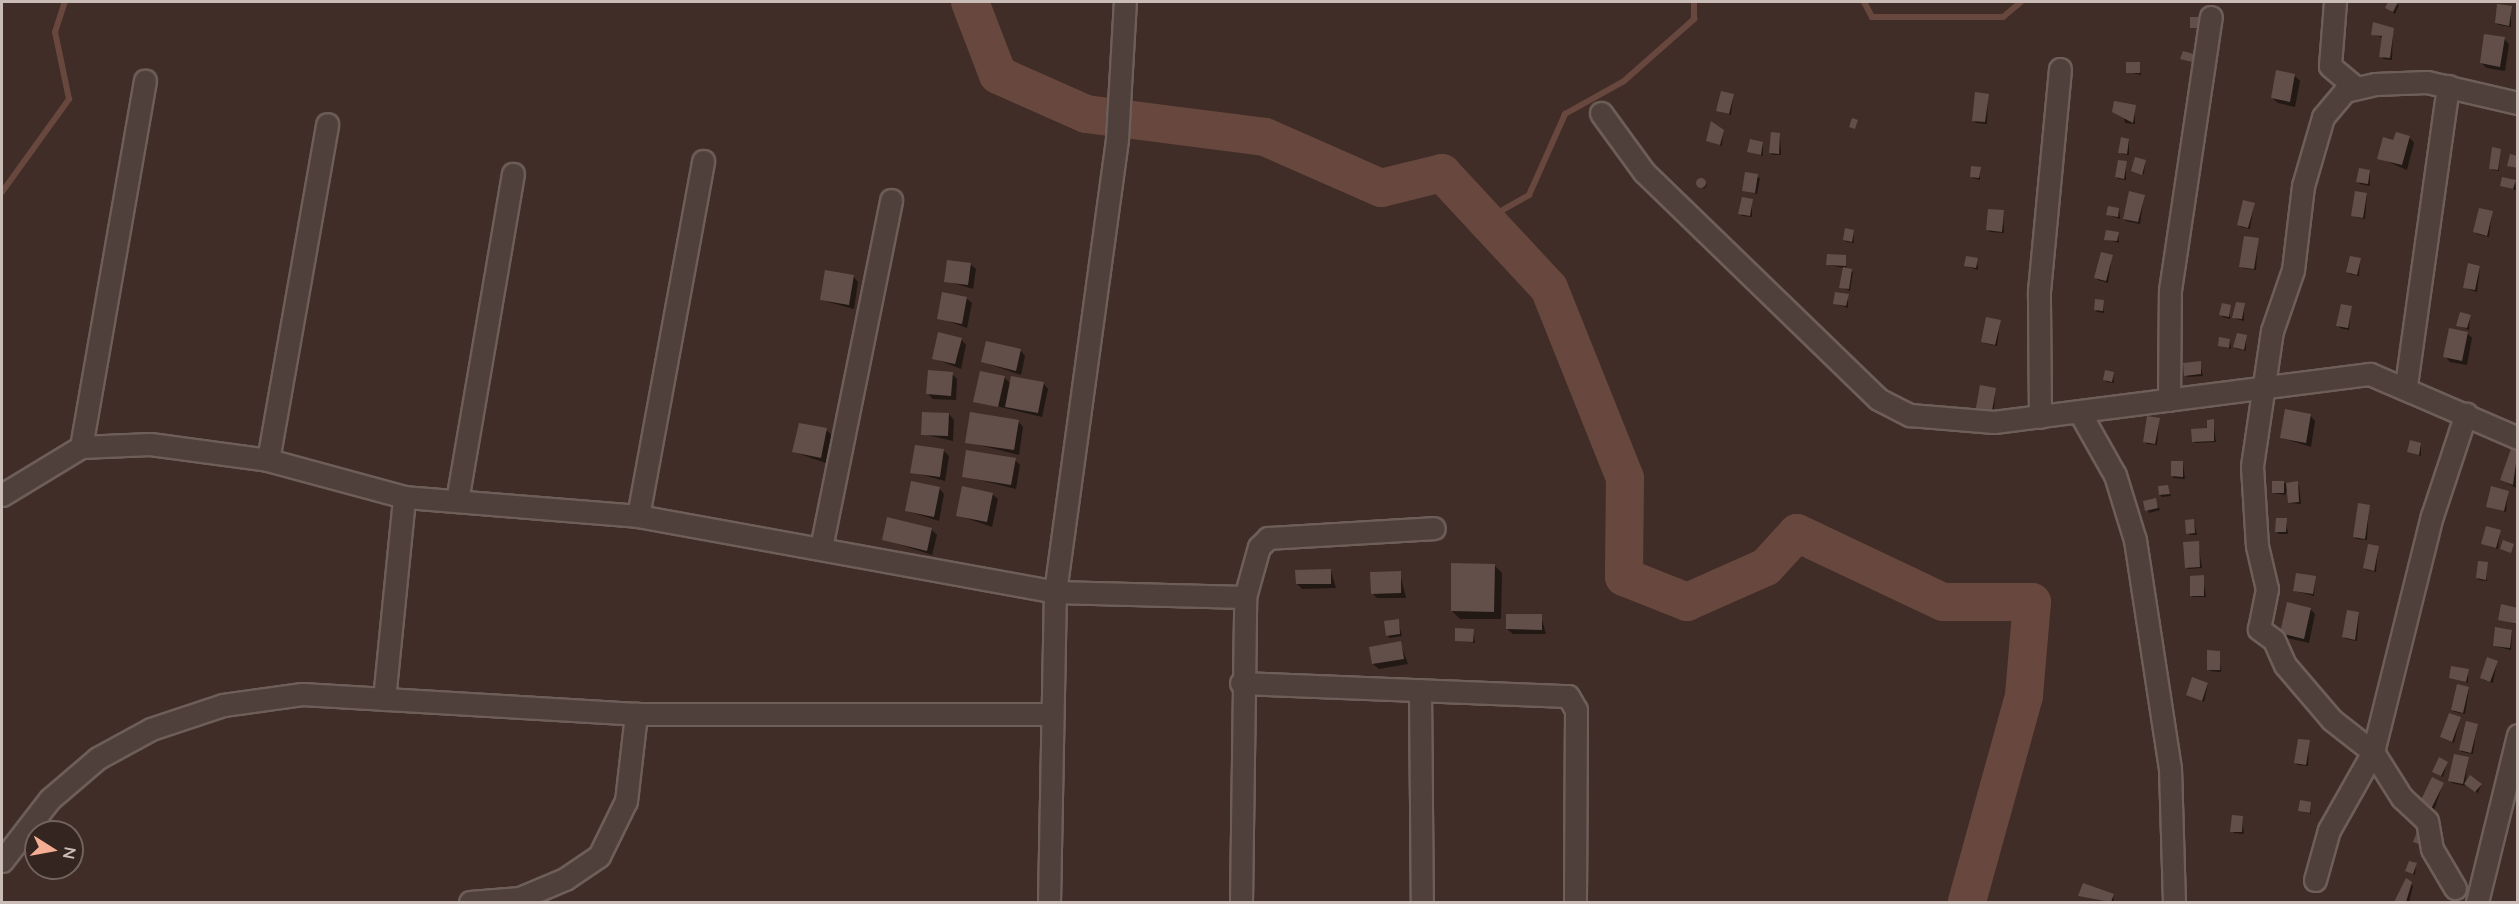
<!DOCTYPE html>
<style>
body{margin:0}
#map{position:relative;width:2519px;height:904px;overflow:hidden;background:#402d27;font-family:Mulish,sans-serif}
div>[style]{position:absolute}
.shadow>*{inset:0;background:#0007}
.stream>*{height:6px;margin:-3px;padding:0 3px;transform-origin:3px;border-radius:3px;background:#68483e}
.river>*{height:38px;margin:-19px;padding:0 19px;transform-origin:19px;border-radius:19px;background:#68483e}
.building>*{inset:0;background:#634f49}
.round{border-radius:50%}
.roads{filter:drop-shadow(2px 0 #6d5e59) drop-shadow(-2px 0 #6d5e59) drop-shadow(0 2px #6d5e59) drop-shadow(0 -2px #6d5e59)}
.minor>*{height:21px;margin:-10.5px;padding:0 10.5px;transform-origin:10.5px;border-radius:10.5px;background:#50403b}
span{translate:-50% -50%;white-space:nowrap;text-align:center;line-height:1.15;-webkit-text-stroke:6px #352520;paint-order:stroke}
.frame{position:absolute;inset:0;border:3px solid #cabdb8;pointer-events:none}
.north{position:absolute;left:24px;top:820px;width:60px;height:60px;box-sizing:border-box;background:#352520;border:2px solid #71625d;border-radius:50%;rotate:101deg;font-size:16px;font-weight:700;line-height:24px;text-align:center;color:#cabdb8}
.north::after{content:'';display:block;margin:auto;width:21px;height:27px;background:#f3ae94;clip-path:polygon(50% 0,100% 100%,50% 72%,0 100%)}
</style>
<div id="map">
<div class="shadow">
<i style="clip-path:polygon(2390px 2px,2399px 5px,2395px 14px,2387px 8px)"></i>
<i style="clip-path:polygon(2511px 7px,2511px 27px,2499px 25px,2496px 23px)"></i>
<i style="clip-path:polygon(2393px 29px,2392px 60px,2383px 59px,2383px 38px,2373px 34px)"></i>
<i style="clip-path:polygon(2504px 39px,2509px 44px,2505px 71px,2487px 68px,2481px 63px)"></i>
<i style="clip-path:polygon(2139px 64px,2141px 75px,2128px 72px)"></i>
<i style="clip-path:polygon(2295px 76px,2300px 81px,2295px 107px,2278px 103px,2272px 98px)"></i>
<i style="clip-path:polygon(1988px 95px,1987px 124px,1976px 123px,1973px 120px)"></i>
<i style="clip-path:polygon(1733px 96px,1731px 115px,1720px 112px,1718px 110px)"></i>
<i style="clip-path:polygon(2135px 106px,2135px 124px,2125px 123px,2124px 116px)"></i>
<i style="clip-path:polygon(1723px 131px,1722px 146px,1708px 140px)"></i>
<i style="clip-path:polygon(1780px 135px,1781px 155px,1773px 155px,1770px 153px)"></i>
<i style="clip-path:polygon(2409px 137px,2414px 143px,2407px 170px,2379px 158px,2394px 142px)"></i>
<i style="clip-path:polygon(2129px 140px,2129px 155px,2122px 154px,2120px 152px)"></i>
<i style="clip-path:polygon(1763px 143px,1763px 156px,1749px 152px)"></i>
<i style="clip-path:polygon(2500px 150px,2499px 171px,2492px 170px,2490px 168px)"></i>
<i style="clip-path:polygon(2126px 162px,2126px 180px,2119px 179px,2116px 177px)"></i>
<i style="clip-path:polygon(2145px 162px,2144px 174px,2133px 170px)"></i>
<i style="clip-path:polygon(1980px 169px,1980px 180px,1973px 178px,1971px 176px)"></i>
<i style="clip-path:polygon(2370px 172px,2370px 186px,2360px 184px,2358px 182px)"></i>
<i style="clip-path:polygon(1747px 174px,1760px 178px,1757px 194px,1744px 190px)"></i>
<i style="clip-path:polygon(1701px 180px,1707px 185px,1704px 189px,1698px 183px)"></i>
<i style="clip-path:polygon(2515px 182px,2516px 190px,2501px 185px)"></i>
<i style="clip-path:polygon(2367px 194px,2365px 219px,2355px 217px,2353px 215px)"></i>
<i style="clip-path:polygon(2144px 196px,2140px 224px,2126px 221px,2124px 219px)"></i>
<i style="clip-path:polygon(1752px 200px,1752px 217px,1742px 216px,1740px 213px)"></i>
<i style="clip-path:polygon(2254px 204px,2250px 229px,2241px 227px,2239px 224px)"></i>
<i style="clip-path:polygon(2119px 210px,2120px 219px,2108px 215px)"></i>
<i style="clip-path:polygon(2003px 211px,2004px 233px,1990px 232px,1988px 230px)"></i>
<i style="clip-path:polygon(2492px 213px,2489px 237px,2477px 234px,2475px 232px)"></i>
<i style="clip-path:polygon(1853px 231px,1854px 243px,1847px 242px,1844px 240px)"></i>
<i style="clip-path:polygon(2118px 233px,2119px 243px,2106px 239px)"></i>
<i style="clip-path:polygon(2258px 239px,2256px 270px,2243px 268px,2241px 266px)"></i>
<i style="clip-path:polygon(2112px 256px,2108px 283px,2098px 280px,2096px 278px)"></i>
<i style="clip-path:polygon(1845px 257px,1847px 270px,1853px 272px,1850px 291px,1841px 287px,1844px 268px,1828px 265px)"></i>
<i style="clip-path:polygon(1977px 260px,1978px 270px,1966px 266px)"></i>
<i style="clip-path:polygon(2360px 260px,2359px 276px,2350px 274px,2348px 272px)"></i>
<i style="clip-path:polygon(970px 264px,976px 269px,973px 289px,946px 281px)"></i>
<i style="clip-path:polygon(2480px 267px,2477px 292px,2467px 289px,2465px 287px)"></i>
<i style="clip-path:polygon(853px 276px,858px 282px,854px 309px,821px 300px)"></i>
<i style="clip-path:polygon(1848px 295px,1848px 308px,1835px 304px)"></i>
<i style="clip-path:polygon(966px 298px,972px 303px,967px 328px,939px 318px)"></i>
<i style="clip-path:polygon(2103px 302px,2104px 313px,2097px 312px,2095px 309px)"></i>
<i style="clip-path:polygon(2244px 305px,2244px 321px,2236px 319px,2234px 317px)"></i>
<i style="clip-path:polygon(2230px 306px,2230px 319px,2223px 317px,2221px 315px)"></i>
<i style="clip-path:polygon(2351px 308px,2349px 330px,2340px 328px,2338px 326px)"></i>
<i style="clip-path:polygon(2470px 316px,2469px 330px,2458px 325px)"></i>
<i style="clip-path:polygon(2000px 322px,1997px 346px,1984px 343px,1982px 341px)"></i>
<i style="clip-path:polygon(2467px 333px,2472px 338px,2467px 365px,2450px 362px,2445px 356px)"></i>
<i style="clip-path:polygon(2246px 337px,2246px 351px,2237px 349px,2235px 347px)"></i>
<i style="clip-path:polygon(961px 339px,966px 345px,961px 369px,933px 358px)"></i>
<i style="clip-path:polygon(2230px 340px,2231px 349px,2219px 346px)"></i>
<i style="clip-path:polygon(1020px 350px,1025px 356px,1021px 375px,983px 362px)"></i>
<i style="clip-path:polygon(2200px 363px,2203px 376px,2188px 377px,2186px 375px)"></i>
<i style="clip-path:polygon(2113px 373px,2114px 383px,2107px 382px,2105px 380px)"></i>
<i style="clip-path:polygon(952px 374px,957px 379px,956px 400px,933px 399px,927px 393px)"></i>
<i style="clip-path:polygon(1004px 377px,1011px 384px,1043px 383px,1048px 389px,1042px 417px,975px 401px)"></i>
<i style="clip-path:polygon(1995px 389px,1994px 412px,1980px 410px,1978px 407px)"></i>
<i style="clip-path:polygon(949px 414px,954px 420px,953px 441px,922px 434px)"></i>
<i style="clip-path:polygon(2310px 415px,2315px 421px,2311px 447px,2282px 438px)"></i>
<i style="clip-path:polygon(2159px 419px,2157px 445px,2147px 444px,2145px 441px)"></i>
<i style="clip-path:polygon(1018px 421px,1023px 427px,1019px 455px,967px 442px)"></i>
<i style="clip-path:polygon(2213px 421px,2216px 442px,2195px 443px,2193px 441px)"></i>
<i style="clip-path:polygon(826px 430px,832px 435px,826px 463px,794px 452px)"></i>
<i style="clip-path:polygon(2421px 444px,2421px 456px,2409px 452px)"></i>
<i style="clip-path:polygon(943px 450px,949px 456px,945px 481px,912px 472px)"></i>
<i style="clip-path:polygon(2518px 450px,2518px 489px,2501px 480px)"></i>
<i style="clip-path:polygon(1015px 460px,1020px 465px,1016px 489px,963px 476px)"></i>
<i style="clip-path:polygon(2183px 463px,2185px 479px,2174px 478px,2172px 476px)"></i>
<i style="clip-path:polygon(2283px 483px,2299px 485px,2301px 504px,2289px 503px,2288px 488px,2285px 495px,2273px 493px)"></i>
<i style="clip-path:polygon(2168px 487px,2171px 496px,2162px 497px,2160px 495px)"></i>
<i style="clip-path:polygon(939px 488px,944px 494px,939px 521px,907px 511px)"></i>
<i style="clip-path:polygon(2508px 492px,2506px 512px,2488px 506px)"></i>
<i style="clip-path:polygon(992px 494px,998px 499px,992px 527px,957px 515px)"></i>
<i style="clip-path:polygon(2155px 499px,2160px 510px,2149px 513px,2144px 502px)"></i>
<i style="clip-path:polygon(2369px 506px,2367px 540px,2357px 539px,2354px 537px)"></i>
<i style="clip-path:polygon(2286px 520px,2288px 534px,2279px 534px,2276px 531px)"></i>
<i style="clip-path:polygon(2194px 521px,2197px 535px,2190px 535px,2188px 533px)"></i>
<i style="clip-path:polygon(931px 529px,937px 535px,932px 555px,883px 539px)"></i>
<i style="clip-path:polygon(2500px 531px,2498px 549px,2483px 544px)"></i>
<i style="clip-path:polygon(2198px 543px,2202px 568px,2188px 569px,2186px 567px)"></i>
<i style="clip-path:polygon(2378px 548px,2376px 572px,2367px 570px,2365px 568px)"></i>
<i style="clip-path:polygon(2487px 564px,2487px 581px,2479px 580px,2477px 578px)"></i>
<i style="clip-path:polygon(1494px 565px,1502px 573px,1501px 619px,1460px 619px,1452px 611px)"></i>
<i style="clip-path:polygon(1331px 571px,1336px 588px,1302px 589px,1297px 584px)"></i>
<i style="clip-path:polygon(1400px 573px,1406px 598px,1377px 598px,1372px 593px)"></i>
<i style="clip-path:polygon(2203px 577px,2206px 597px,2193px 597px,2191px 595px)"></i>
<i style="clip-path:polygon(2315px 577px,2314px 596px,2295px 591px)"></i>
<i style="clip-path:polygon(2310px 609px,2315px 614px,2309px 643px,2287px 638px,2281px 633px)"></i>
<i style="clip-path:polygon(2518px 610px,2518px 625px,2499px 619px)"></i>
<i style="clip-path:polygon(2359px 614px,2357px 641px,2346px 639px,2344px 637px)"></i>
<i style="clip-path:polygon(1541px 616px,1546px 634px,1513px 634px,1507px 629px)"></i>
<i style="clip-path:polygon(1398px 620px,1402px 636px,1390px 638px,1387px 636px)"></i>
<i style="clip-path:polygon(1473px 630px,1475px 643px,1456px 640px)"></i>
<i style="clip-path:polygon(2512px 631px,2511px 650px,2494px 646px)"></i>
<i style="clip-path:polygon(1400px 643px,1408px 664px,1379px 669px,1373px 664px)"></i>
<i style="clip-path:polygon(2219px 652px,2221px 672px,2210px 671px,2208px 669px)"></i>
<i style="clip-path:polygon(2497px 662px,2493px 683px,2484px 680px,2481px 677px)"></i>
<i style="clip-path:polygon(2468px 671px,2468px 683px,2450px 677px)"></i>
<i style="clip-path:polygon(2208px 684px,2204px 702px,2188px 694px)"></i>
<i style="clip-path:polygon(2469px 689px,2465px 714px,2455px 712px,2452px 710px)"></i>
<i style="clip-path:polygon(2460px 718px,2454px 743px,2444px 739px,2441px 737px)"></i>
<i style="clip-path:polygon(2477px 725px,2473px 754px,2462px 752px,2460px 749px)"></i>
<i style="clip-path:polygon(2309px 742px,2308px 766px,2298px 765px,2296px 763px)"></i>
<i style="clip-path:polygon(2468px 758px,2465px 786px,2452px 783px,2450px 781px)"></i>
<i style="clip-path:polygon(2447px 763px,2443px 777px,2434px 772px)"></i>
<i style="clip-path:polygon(2443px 784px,2433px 813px,2422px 808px)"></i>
<i style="clip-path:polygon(2481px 785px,2478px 793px,2468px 786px)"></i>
<i style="clip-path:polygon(2310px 803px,2311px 814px,2300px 811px)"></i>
<i style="clip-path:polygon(2242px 817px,2244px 834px,2234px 833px,2232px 831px)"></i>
<i style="clip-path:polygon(2416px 865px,2415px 875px,2407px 871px)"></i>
<i style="clip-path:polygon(2407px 881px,2413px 886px,2409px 902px,2397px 902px)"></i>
<i style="clip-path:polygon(2113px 895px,2114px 902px,2080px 896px)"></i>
</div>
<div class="stream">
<i style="left:1864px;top:2px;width:17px;rotate:62deg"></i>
<i style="left:1872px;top:17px;width:131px"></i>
<i style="left:2003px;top:17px;width:23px;rotate:-40deg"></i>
<i style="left:2px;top:192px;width:115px;rotate:-54.2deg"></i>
<i style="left:69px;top:99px;width:68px;rotate:-101.8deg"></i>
<i style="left:55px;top:32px;width:32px;rotate:-72deg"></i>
<i style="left:1485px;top:220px;width:51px;rotate:-29.6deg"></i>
<i style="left:1529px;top:195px;width:89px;rotate:-66deg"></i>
<i style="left:1565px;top:114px;width:68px;rotate:-29.2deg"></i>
<i style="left:1624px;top:81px;width:94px;rotate:-41.5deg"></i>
<i style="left:1694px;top:19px;width:17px;rotate:-90deg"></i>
</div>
<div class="river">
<i style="left:970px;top:2px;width:78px;rotate:69deg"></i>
<i style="left:998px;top:75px;width:96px;rotate:23.9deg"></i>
<i style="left:1086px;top:114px;width:180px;rotate:7.3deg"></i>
<i style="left:1265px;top:137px;width:127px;rotate:23.7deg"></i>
<i style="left:1381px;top:188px;width:63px;rotate:-13.8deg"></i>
<i style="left:1442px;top:173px;width:157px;rotate:47.1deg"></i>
<i style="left:1549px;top:288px;width:205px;rotate:68.2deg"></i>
<i style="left:1625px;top:478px;width:99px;rotate:90.6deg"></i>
<i style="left:1624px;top:577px;width:68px;rotate:21.6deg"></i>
<i style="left:1687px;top:602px;width:86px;rotate:-23.9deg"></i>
<i style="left:1766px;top:567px;width:46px;rotate:-47.6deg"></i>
<i style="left:1797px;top:533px;width:161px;rotate:25.3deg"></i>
<i style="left:1943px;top:602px;width:89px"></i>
<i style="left:2032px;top:602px;width:94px;rotate:94.9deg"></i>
<i style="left:2024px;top:696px;width:214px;rotate:105.5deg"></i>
</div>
<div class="building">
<i style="clip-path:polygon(2388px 2px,2398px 2px,2393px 12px,2385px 8px)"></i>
<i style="clip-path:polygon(2497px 4px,2512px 6px,2509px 26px,2495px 23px)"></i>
<i style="clip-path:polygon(2190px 17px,2201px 17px,2200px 28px,2190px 28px)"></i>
<i style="clip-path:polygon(2373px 22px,2394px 28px,2390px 58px,2379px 57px,2382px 36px,2371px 35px)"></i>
<i style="clip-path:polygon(2484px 34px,2505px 37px,2500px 67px,2480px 63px)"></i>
<i style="clip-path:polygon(2183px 51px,2194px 54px,2192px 62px,2180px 59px)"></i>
<i style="clip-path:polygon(2126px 62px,2140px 62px,2140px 73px,2126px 73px)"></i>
<i style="clip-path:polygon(2276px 70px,2295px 74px,2290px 102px,2271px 98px)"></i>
<i style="clip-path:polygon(1721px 91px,1734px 94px,1729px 114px,1716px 111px)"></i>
<i style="clip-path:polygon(1975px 92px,1989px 94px,1985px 122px,1972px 121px)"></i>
<i style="clip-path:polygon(2114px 101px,2136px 105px,2133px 123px,2112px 112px)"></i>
<i style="clip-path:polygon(1852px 118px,1858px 120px,1855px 129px,1849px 127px)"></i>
<i style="clip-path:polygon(1711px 121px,1724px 130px,1720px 145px,1706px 141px)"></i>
<i style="clip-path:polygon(1771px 132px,1780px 133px,1779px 154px,1769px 153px)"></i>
<i style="clip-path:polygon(2396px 132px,2410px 136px,2402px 165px,2377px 159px,2383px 137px,2393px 140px)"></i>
<i style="clip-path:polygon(2121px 137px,2129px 139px,2127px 154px,2118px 153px)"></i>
<i style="clip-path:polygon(1750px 139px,1763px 142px,1761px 155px,1747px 152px)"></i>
<i style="clip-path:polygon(2492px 147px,2501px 149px,2498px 170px,2489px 169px)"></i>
<i style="clip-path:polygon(2510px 154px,2518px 156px,2518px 168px,2507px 166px)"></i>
<i style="clip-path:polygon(2135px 157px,2146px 160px,2142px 175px,2131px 171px)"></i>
<i style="clip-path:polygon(2118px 160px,2127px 161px,2124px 179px,2115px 177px)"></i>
<i style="clip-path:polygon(1971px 166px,1981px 167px,1979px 178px,1970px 177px)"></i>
<i style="clip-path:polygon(2359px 168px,2370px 170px,2368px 184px,2356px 182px)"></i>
<i style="clip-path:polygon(1745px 172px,1758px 174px,1755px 193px,1742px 191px)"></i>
<i style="clip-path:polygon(2502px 177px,2516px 180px,2513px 189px,2500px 186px)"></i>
<i class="round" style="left:1696px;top:178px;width:10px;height:10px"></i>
<i style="clip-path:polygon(2129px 191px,2145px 195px,2138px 222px,2123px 219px)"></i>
<i style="clip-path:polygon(2355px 191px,2367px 193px,2363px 218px,2351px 216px)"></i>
<i style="clip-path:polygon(1742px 197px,1753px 199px,1750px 216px,1738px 214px)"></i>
<i style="clip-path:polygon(2243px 200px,2255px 203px,2248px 228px,2237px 225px)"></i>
<i style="clip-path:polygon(2108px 206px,2119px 208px,2118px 217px,2106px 215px)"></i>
<i style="clip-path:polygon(2479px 208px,2493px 211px,2487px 236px,2473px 232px)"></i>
<i style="clip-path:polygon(1988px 209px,2004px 210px,2002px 232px,1986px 230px)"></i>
<i style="clip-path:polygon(1845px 228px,1854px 230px,1852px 242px,1843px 240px)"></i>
<i style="clip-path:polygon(2106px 230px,2119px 232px,2117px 241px,2104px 240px)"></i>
<i style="clip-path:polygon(2244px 236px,2259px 238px,2254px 269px,2239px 267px)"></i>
<i style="clip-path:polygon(2101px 252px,2113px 255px,2106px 281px,2094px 278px)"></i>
<i style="clip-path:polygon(1827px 254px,1846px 255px,1846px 266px,1826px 265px)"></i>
<i style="clip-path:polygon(1966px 256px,1978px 258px,1976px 268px,1964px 266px)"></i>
<i style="clip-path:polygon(2350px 256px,2361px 258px,2357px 275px,2346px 272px)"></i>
<i style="clip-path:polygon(947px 260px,971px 263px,968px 285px,944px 282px)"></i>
<i style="clip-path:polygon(2468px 263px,2480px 266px,2475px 290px,2463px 288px)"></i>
<i style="clip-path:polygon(1843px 267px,1852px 269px,1849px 289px,1839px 288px)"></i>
<i style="clip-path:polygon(825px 270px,854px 275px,849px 305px,820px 300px)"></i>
<i style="clip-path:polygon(942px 292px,967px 297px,962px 324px,937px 319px)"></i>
<i style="clip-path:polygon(1835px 292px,1849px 294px,1846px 306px,1833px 304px)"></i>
<i style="clip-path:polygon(2095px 299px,2104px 300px,2103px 311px,2094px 310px)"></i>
<i style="clip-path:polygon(2236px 302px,2245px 303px,2242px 319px,2232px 318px)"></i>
<i style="clip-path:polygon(2222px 303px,2231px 305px,2229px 317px,2219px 315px)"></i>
<i style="clip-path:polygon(2341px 304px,2352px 306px,2348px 328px,2336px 326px)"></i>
<i style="clip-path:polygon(2460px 312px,2471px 315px,2467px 328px,2456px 326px)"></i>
<i style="clip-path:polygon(1986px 317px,2001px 320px,1995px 345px,1981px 342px)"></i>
<i style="clip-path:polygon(2449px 328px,2468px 332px,2462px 361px,2443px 357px)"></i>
<i style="clip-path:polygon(938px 332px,962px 338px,955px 364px,932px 359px)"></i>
<i style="clip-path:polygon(2237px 333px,2247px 335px,2244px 350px,2233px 347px)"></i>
<i style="clip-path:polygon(2219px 337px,2230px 339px,2229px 348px,2218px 346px)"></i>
<i style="clip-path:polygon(986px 341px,1021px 349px,1016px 371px,981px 362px)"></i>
<i style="clip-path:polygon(2201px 361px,2201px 374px,2184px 376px,2183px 363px)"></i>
<i style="clip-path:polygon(928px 370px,953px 372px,951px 396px,926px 394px)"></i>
<i style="clip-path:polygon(2105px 370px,2114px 372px,2112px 382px,2103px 380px)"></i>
<i style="clip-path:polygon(980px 371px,1005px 376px,998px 407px,973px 402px)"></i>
<i style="clip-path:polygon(1011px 376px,1044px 382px,1038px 413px,1005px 407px)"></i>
<i style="clip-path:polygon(1980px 385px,1996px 388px,1992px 411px,1976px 408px)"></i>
<i style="clip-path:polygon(2285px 409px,2311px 414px,2306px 443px,2280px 438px)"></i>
<i style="clip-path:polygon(922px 412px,949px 413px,948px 436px,921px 435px)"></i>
<i style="clip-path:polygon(970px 412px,1019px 420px,1014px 450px,965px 443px)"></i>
<i style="clip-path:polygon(2147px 416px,2160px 418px,2155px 444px,2143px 442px)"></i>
<i style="clip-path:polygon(2214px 419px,2214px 441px,2192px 442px,2191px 429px,2207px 428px,2207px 420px)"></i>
<i style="clip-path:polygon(799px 423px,827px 428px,821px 458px,792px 452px)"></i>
<i style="clip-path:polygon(2410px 440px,2421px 443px,2419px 455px,2407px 452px)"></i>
<i style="clip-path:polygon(915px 445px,944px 449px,940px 477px,910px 473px)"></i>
<i style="clip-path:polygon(2512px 446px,2518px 448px,2513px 485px,2500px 480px)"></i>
<i style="clip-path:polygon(966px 450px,1016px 458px,1011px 485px,962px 477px)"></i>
<i style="clip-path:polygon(2171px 461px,2183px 461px,2183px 477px,2171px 476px)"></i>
<i style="clip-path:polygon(911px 481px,940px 487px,934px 517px,905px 511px)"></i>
<i style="clip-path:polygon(2272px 481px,2284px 481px,2284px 493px,2272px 493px)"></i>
<i style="clip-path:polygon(2298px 481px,2299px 502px,2288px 503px,2286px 483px)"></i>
<i style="clip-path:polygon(2168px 485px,2170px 494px,2159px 495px,2158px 486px)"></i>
<i style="clip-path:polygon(962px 486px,993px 493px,987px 522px,956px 516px)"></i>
<i style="clip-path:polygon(2491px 486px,2509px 491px,2504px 511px,2486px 507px)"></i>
<i style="clip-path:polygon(2156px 498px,2158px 508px,2145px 511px,2143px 501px)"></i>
<i style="clip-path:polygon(2358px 503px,2370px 505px,2365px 539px,2353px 537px)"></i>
<i style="clip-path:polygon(887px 517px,932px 528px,927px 551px,882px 540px)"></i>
<i style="clip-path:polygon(2276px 518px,2287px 518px,2286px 532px,2275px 532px)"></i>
<i style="clip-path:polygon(2194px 519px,2195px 533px,2186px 534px,2185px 520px)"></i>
<i style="clip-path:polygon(2486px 526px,2501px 530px,2496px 548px,2481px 544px)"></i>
<i style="clip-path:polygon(2503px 540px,2514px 544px,2511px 553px,2500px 549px)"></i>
<i style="clip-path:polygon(2199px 541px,2200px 567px,2185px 568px,2183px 542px)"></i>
<i style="clip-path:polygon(2368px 544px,2379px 546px,2374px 571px,2363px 568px)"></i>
<i style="clip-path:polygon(2478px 561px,2488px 562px,2486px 580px,2476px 578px)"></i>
<i style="clip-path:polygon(1451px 563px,1495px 564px,1494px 612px,1451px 611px)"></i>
<i style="clip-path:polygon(1331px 569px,1331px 584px,1296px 584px,1295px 570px)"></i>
<i style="clip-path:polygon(1401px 571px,1401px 593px,1371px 594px,1370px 572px)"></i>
<i style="clip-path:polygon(2296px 573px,2316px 576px,2313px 594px,2293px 591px)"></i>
<i style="clip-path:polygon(2204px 575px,2204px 596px,2190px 596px,2190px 576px)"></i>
<i style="clip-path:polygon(2287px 602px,2311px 608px,2304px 639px,2280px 633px)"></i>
<i style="clip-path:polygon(2501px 604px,2518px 608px,2518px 624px,2498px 620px)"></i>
<i style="clip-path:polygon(2347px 610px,2359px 612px,2355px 640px,2342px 637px)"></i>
<i style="clip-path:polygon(1506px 614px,1542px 614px,1542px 630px,1506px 629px)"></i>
<i style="clip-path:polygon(1399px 619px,1400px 634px,1386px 636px,1384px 621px)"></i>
<i style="clip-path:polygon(2495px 627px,2512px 630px,2510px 648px,2493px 646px)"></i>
<i style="clip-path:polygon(1455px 628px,1474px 629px,1473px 642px,1455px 641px)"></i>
<i style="clip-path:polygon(1401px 641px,1404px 659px,1372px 664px,1369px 647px)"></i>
<i style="clip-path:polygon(2207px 650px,2220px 651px,2220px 670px,2207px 670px)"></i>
<i style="clip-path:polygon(2487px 657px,2498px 661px,2490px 682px,2480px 678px)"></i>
<i style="clip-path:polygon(2451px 666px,2469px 669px,2466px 682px,2449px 678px)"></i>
<i style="clip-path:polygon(2192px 677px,2208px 683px,2202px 701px,2186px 695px)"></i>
<i style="clip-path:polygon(2457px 684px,2469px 687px,2463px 713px,2451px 710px)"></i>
<i style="clip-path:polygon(2449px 713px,2461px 717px,2452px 742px,2440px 737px)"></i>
<i style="clip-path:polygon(2466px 721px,2478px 724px,2471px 753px,2459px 750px)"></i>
<i style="clip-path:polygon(2298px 739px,2310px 740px,2306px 765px,2294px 763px)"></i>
<i style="clip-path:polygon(2454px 754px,2469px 757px,2463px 784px,2448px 781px)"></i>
<i style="clip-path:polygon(2439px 757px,2448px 762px,2441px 776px,2432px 772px)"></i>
<i style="clip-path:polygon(2470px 775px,2482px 784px,2475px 792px,2464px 784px)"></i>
<i style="clip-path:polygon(2432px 777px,2444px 783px,2430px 811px,2418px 806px)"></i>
<i style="clip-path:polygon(2300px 800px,2311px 802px,2310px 813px,2298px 811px)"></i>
<i style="clip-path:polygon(2232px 815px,2243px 816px,2242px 832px,2230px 832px)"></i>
<i style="clip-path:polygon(2420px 824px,2422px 845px,2413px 842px)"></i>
<i style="clip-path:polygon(2409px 861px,2417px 863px,2413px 874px,2405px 871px)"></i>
<i style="clip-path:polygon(2406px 878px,2412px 882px,2406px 902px,2394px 902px)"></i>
<i style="clip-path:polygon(2083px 883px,2114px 894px,2111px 902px,2078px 896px)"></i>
</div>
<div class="roads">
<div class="minor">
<i style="left:2335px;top:2px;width:64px;rotate:94.5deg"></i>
<i style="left:2330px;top:66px;width:34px;rotate:40deg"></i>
<i style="left:1601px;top:113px;width:73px;rotate:53.9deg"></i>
<i style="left:1644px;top:172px;width:326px;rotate:44.1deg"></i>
<i style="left:1878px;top:399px;width:36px;rotate:27deg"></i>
<i style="left:1910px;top:415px;width:84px;rotate:4.8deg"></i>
<i style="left:1994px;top:422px;width:379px;rotate:-7.3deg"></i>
<i style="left:2370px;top:374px;width:161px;rotate:23.4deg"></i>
<i style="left:2406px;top:385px;width:302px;rotate:-82deg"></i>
<i style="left:2169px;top:400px;width:110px;rotate:-89.5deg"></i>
<i style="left:2170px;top:290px;width:276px;rotate:-81.5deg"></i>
<i style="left:2080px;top:413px;width:71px;rotate:60.6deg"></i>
<i style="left:2115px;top:475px;width:68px;rotate:72.9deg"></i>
<i style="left:2135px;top:540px;width:231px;rotate:81.3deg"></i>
<i style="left:2170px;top:768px;width:134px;rotate:88.3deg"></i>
<i style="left:2040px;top:417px;width:126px;rotate:-90.5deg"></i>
<i style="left:2039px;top:291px;width:223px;rotate:-84.6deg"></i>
<i style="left:81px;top:447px;width:372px;rotate:-80.1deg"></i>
<i style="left:268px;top:460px;width:341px;rotate:-80deg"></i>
<i style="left:2px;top:495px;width:92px;rotate:-31.3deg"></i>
<i style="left:81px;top:447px;width:69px;rotate:-2.5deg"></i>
<i style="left:150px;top:444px;width:119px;rotate:7.7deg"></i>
<i style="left:268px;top:460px;width:141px;rotate:15.2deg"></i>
<i style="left:404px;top:497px;width:235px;rotate:4.6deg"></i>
<i style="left:638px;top:516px;width:424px;rotate:10.3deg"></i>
<i style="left:1055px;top:592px;width:190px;rotate:1.5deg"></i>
<i style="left:1245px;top:597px;width:52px;rotate:-74.4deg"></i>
<i style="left:1259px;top:547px;width:13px;rotate:-45deg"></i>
<i style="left:1268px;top:538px;width:166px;rotate:-3.4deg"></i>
<i style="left:457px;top:501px;width:332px;rotate:-80.3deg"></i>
<i style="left:638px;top:516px;width:361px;rotate:-79.6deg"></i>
<i style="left:821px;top:548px;width:355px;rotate:-78.6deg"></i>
<i style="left:1241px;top:683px;width:327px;rotate:2.3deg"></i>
<i style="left:1568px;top:696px;width:16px;rotate:60deg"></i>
<i style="left:1576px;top:710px;width:192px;rotate:90.3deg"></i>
<i style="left:1420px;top:690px;width:212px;rotate:89.5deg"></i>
<i style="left:384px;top:699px;width:203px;rotate:-84.3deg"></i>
<i style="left:2px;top:861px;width:78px;rotate:-52.3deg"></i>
<i style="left:50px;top:799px;width:63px;rotate:-40.5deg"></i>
<i style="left:98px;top:758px;width:60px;rotate:-28.7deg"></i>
<i style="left:151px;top:729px;width:76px;rotate:-18.4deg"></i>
<i style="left:223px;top:705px;width:80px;rotate:-7.9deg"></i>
<i style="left:302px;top:694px;width:335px;rotate:3.4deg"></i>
<i style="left:636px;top:714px;width:414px"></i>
<i style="left:2315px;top:880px;width:52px;rotate:-74.4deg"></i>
<i style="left:2329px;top:830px;width:90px;rotate:-60.6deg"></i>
<i style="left:2373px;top:752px;width:243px;rotate:-76deg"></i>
<i style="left:2432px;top:516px;width:108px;rotate:-71.7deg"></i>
<i style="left:2455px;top:888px;width:45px;rotate:-120.5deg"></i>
<i style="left:2432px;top:849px;width:28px;rotate:-100deg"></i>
<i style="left:2427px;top:821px;width:34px;rotate:-137deg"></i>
<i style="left:2402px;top:798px;width:54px;rotate:-122.2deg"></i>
<i style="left:2373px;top:752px;width:52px;rotate:-142deg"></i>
<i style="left:2332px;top:720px;width:72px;rotate:-130.5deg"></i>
<i style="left:2285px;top:665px;width:27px;rotate:-114deg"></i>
<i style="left:2274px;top:640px;width:19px;rotate:-144deg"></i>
<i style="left:2259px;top:629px;width:41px;rotate:-78.7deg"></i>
<i style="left:2267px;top:589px;width:44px;rotate:-103.1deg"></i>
<i style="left:2257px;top:546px;width:80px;rotate:-93.6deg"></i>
<i style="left:2252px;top:466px;width:136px;rotate:-81.6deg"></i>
<i style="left:2272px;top:331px;width:65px;rotate:-71deg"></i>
<i style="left:2293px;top:270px;width:85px;rotate:-83.2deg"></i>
<i style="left:2303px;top:186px;width:72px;rotate:-73.8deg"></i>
<i style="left:2323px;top:117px;width:34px;rotate:-50deg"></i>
<i style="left:2345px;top:91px;width:31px;rotate:-13deg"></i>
<i style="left:2375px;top:84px;width:52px;rotate:-2.2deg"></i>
<i style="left:2427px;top:82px;width:93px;rotate:13deg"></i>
<i style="left:470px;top:902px;width:50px;rotate:-4.6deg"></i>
<i style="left:520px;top:898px;width:49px;rotate:-22.9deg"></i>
<i style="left:565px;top:879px;width:41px;rotate:-34.1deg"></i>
<i style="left:599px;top:856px;width:61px;rotate:-63.9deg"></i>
<i style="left:626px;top:801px;width:88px;rotate:-83.4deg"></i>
<i style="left:1049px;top:902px;width:310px;rotate:-88.9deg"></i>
<i style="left:1055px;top:592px;width:457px;rotate:-82.2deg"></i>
<i style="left:1117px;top:139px;width:137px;rotate:-86.7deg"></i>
<i style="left:1241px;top:902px;width:305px;rotate:-89.2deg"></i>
<i style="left:2477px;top:902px;width:172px;rotate:-76.2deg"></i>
</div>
</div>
<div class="frame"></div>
<div class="north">N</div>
</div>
